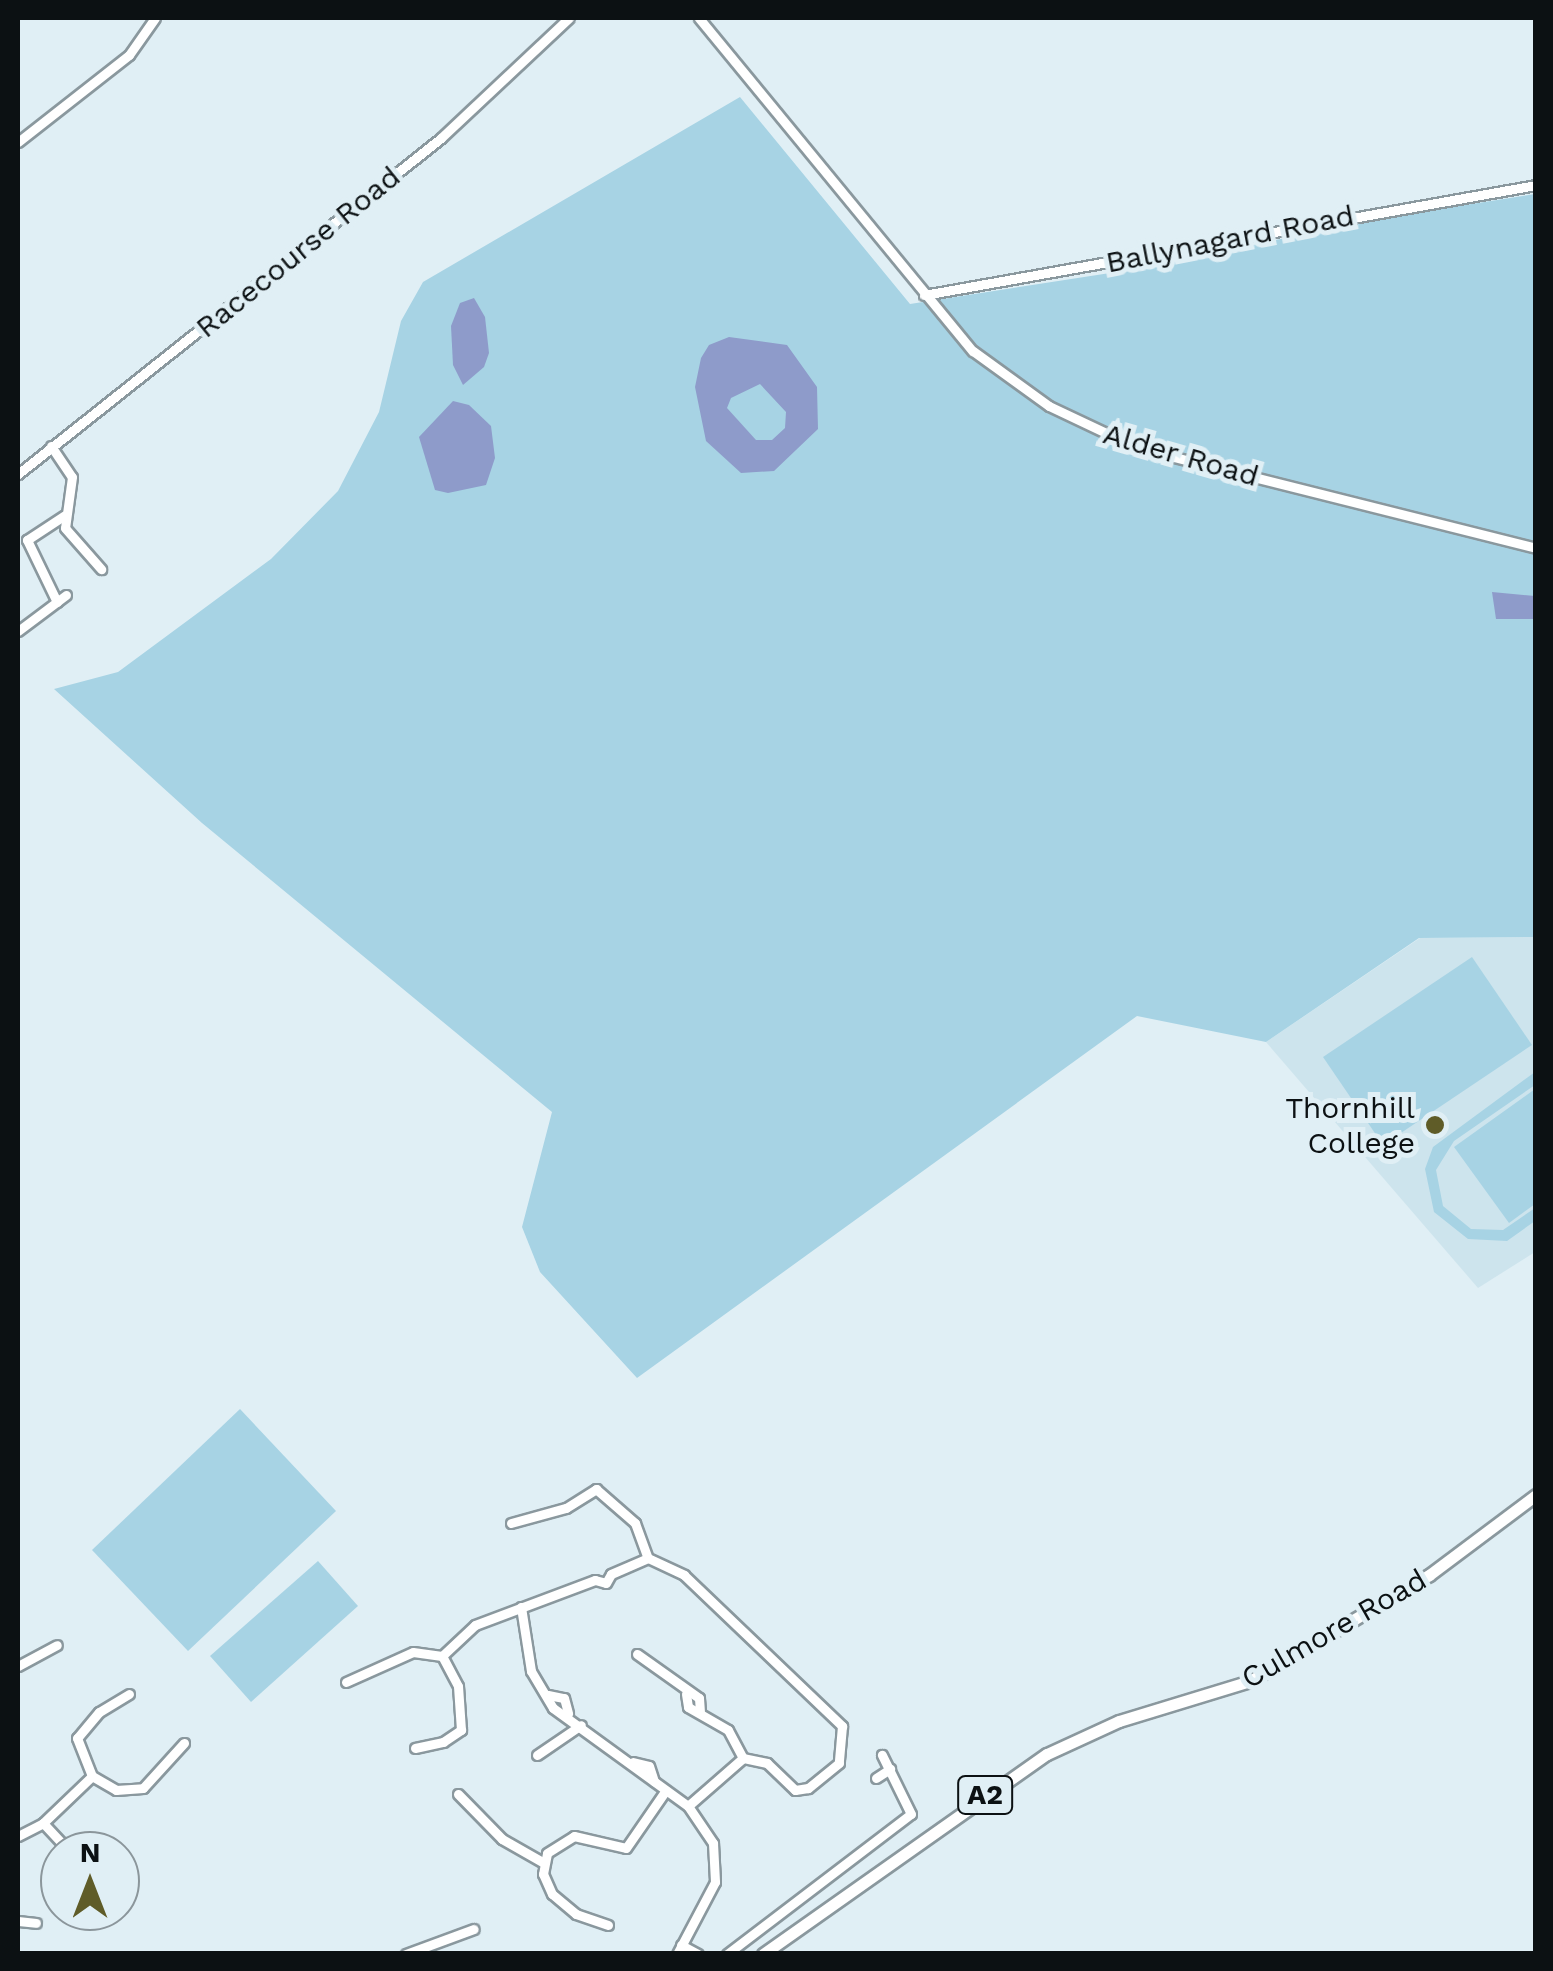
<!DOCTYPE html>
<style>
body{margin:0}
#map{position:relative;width:1553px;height:1971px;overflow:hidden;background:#e0eff5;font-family:"Work Sans",sans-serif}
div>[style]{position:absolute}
.built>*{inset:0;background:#cde4ed}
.green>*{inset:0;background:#a7d3e4}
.water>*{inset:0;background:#8e9bca}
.roads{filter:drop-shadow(2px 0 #8a989e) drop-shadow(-2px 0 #8a989e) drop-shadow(0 2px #8a989e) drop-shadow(0 -2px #8a989e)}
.minor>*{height:9px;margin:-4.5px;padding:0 4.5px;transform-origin:4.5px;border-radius:4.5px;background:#fff}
.major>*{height:11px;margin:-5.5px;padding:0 5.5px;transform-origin:5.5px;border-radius:5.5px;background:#fff}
.dots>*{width:28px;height:28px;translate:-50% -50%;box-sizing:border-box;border:5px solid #e0eff5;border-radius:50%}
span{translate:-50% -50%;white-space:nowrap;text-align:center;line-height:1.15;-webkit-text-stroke:10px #e0eff5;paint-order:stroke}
.shield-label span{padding:2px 8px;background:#e0eff5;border:2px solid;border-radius:8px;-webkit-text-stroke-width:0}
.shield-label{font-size:28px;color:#0c1113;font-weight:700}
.street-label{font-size:30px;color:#0c1113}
.poi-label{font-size:30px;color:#0c1113}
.right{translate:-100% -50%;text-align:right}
.frame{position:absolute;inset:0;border:20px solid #0c1113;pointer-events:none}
.north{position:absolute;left:40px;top:1831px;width:100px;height:100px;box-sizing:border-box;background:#e0eff5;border:2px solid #8b969b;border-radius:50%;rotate:0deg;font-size:28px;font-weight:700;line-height:40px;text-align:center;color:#0c1113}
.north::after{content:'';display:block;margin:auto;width:35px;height:45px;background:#5f5c28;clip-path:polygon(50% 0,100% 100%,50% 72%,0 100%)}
</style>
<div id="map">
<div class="built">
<i style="clip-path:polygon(1535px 937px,1535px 1252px,1478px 1288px,1266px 1042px,1420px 938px)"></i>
</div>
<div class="green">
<i style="clip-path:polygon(740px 97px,910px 304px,1149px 267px,1375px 219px,1535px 194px,1535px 937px,1419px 938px,1266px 1042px,1137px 1016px,637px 1378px,540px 1272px,522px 1227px,552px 1112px,202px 823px,54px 689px,118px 672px,271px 559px,338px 491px,379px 412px,401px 321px,423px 282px)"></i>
<i style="clip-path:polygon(1472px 957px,1532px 1045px,1383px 1145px,1323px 1057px)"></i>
<i style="clip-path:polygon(1535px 1072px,1535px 1085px,1454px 1141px,1436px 1170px,1443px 1206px,1471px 1229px,1503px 1230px,1535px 1208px,1535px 1221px,1507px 1241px,1468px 1239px,1434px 1212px,1425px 1169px,1433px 1147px)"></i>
<i style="clip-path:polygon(1535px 1089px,1535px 1204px,1509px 1223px,1454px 1147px)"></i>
<i style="clip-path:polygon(240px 1409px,336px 1511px,188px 1651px,92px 1550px)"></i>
<i style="clip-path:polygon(318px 1561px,358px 1606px,251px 1702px,210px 1656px)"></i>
</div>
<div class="water">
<i style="clip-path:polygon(474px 298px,485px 317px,489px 353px,484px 367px,463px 385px,453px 365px,451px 326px,460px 303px)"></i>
<i style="clip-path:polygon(evenodd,729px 337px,787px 345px,817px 387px,818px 429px,774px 471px,741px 473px,706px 441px,695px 387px,701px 358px,709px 345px,729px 337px,760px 384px,786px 412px,785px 428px,772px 440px,756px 440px,727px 408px,731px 398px,760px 384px)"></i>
<i style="clip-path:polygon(453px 401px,469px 405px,491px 426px,495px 458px,486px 485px,448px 493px,435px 490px,419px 437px)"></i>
<i style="clip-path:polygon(1492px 592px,1535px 596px,1535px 619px,1496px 619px)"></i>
</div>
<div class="roads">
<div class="minor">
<i style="left:699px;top:18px;width:431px;rotate:50.6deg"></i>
<i style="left:973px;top:351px;width:94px;rotate:35.9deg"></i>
<i style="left:1049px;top:406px;width:98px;rotate:25.3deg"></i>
<i style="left:1138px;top:448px;width:410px;rotate:14.1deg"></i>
<i style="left:18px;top:142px;width:141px;rotate:-38.1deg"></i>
<i style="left:129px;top:55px;width:45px;rotate:-54.9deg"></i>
<i style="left:924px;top:295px;width:622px;rotate:-10.19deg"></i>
<i style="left:51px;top:446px;width:37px;rotate:56deg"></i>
<i style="left:72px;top:477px;width:51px;rotate:97.8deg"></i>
<i style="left:65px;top:528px;width:55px;rotate:48.7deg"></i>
<i style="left:18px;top:474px;width:540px;rotate:-38.46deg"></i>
<i style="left:441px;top:138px;width:175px;rotate:-43.2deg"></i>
<i style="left:57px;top:602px;width:69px;rotate:-115.8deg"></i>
<i style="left:27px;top:540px;width:45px;rotate:-33.3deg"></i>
<i style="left:18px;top:631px;width:60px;rotate:-36.9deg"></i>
<i style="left:511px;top:1523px;width:57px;rotate:-15.3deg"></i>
<i style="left:566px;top:1508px;width:36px;rotate:-32deg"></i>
<i style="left:596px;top:1489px;width:52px;rotate:41.1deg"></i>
<i style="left:635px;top:1523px;width:37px;rotate:70deg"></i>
<i style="left:648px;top:1558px;width:40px;rotate:25deg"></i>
<i style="left:684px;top:1575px;width:219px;rotate:43.7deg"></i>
<i style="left:842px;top:1726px;width:37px;rotate:95deg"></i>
<i style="left:839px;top:1763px;width:40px;rotate:141deg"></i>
<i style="left:808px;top:1788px;width:13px;rotate:171deg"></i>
<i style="left:795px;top:1790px;width:39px;rotate:-136deg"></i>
<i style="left:767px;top:1763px;width:25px;rotate:-168deg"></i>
<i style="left:743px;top:1758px;width:73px;rotate:138.9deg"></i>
<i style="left:521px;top:1607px;width:65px;rotate:81.1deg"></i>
<i style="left:531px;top:1671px;width:43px;rotate:59.3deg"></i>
<i style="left:553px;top:1708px;width:167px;rotate:36deg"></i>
<i style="left:688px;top:1806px;width:45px;rotate:56deg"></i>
<i style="left:713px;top:1843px;width:39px;rotate:87deg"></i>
<i style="left:715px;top:1882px;width:81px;rotate:117.8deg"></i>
<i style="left:637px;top:1654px;width:76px;rotate:35.4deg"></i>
<i style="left:699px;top:1698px;width:13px;rotate:86deg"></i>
<i style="left:18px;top:1666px;width:44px;rotate:-28.3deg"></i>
<i style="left:346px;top:1682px;width:73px;rotate:-24.1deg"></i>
<i style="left:413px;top:1652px;width:29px;rotate:8deg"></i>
<i style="left:442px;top:1656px;width:45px;rotate:-43.2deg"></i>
<i style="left:475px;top:1625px;width:128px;rotate:-20.6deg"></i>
<i style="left:595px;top:1580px;width:11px;rotate:15deg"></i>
<i style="left:606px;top:1583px;width:10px;rotate:-61deg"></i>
<i style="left:611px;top:1574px;width:40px;rotate:-23.4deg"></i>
<i style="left:129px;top:1694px;width:35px;rotate:149deg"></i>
<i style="left:99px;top:1712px;width:34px;rotate:130deg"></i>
<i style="left:77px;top:1738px;width:41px;rotate:68.5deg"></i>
<i style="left:92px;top:1776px;width:28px;rotate:30deg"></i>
<i style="left:116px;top:1790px;width:27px;rotate:-4deg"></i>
<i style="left:143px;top:1788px;width:61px;rotate:-47.7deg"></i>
<i style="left:686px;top:1694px;width:13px;rotate:81deg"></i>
<i style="left:688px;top:1707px;width:46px;rotate:29.9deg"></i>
<i style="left:728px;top:1730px;width:32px;rotate:62deg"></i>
<i style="left:548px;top:1695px;width:16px;rotate:11deg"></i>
<i style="left:564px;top:1698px;width:16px;rotate:75deg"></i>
<i style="left:415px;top:1748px;width:29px;rotate:-12deg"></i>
<i style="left:443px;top:1742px;width:22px;rotate:-34deg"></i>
<i style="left:461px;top:1730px;width:44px;rotate:-93.9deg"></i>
<i style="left:458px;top:1686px;width:34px;rotate:-118deg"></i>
<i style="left:537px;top:1755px;width:53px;rotate:-34.3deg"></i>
<i style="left:633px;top:1762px;width:16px;rotate:14deg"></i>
<i style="left:649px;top:1766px;width:16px;rotate:72deg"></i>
<i style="left:876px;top:1778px;width:17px;rotate:-33deg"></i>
<i style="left:458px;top:1794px;width:63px;rotate:45.6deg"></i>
<i style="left:502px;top:1839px;width:48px;rotate:29.7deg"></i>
<i style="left:43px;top:1823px;width:38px;rotate:47deg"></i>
<i style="left:18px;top:1836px;width:28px;rotate:-27deg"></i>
<i style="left:43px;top:1823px;width:68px;rotate:-43.8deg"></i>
<i style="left:18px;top:1921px;width:18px;rotate:6deg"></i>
<i style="left:608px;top:1925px;width:34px;rotate:-161deg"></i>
<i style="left:576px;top:1914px;width:31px;rotate:-140deg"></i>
<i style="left:552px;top:1894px;width:22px;rotate:-114deg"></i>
<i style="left:543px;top:1874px;width:21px;rotate:-79deg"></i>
<i style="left:547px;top:1853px;width:32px;rotate:-32deg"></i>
<i style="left:574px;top:1836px;width:53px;rotate:13deg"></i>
<i style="left:626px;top:1848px;width:70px;rotate:-55.4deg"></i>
<i style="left:681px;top:1945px;width:19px;rotate:28deg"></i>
<i style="left:406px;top:1954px;width:72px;rotate:-20.2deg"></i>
<i style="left:727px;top:1954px;width:231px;rotate:-37.3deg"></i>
<i style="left:911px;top:1814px;width:66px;rotate:-116.2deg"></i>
</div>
<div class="major">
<i style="left:763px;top:1954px;width:347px;rotate:-35.2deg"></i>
<i style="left:1047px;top:1754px;width:79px;rotate:-24.6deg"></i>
<i style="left:1119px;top:1721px;width:137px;rotate:-17deg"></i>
<i style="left:1250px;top:1681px;width:208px;rotate:-30.6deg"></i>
<i style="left:1429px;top:1575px;width:134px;rotate:-36.8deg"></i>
</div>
</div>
<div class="dots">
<i style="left:1435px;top:1125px;background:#5f5c28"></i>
</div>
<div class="shield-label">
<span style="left:985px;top:1795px">A2</span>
</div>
<div class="street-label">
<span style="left:1230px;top:239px;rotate:-11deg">Ballynagard Road</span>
<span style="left:298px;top:252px;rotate:-39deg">Racecourse Road</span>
<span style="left:1181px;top:455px;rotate:16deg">Alder Road</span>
<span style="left:1334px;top:1629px;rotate:-30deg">Culmore Road</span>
</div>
<div class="poi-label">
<span class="right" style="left:1415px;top:1125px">Thornhill<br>College</span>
</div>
<div class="frame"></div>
<div class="north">N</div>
</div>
